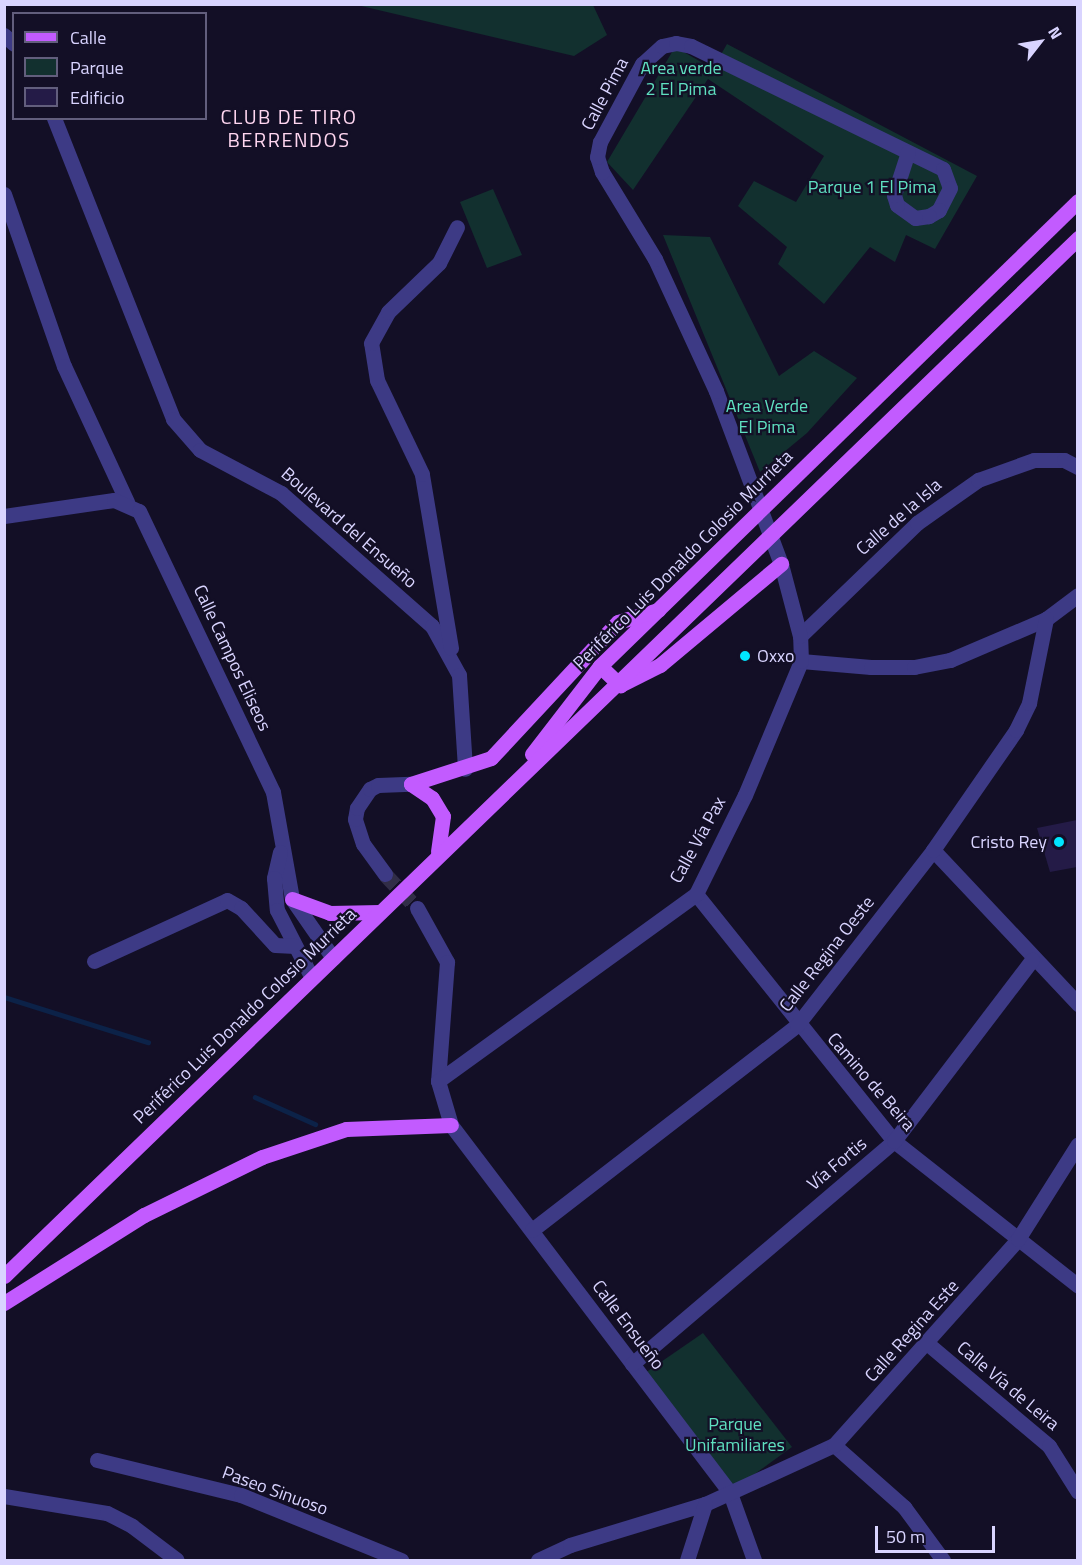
<!DOCTYPE html>
<meta charset="utf-8">
<style>
body{margin:0}
#map{position:relative;width:1082px;height:1565px;overflow:hidden;background:#130f26;font-family:"Titillium Web",sans-serif}
div>[style]{position:absolute}
.green>*{inset:0;background:#12302f}
.stream>*{height:4.5px;margin:-2.25px;padding:0 2.25px;transform-origin:2.25px;border-radius:2.25px;background:#0c2248}
.building>*{inset:0;background:#241b47}
.minor-tunnel>*{height:15px;margin-top:-7.5px;transform-origin:0;background:repeating-linear-gradient(90deg,#312d47 0 15px,transparent 0 23px)}
.minor>*{height:15px;margin:-7.5px;padding:0 7.5px;transform-origin:7.5px;border-radius:7.5px;background:#3d3a85}
.major>*{height:15px;margin:-7.5px;padding:0 7.5px;transform-origin:7.5px;border-radius:7.5px;background:#c25bff}
.dots>*{width:16px;height:16px;translate:-50% -50%;box-sizing:border-box;border:3px solid #130f26;border-radius:50%}
span{translate:-50% -50%;white-space:nowrap;text-align:center;line-height:1.15;-webkit-text-stroke:4.5px #130f26;paint-order:stroke}
.park-label{font-size:18px;color:#5fe0c0}
.street-label{font-size:18px;color:#d9d4ff}
.poi-label{font-size:18px;color:#d9d4ff}
.left{translate:0 -50%;text-align:left}
.right{translate:-100% -50%;text-align:right}
.neighbourhood-label{font-size:20px;color:#ffd6f0;letter-spacing:1.5px}
.frame{position:absolute;inset:0;border:6px solid #d9d4ff;pointer-events:none}
.legend{position:absolute;left:12px;top:12px;width:195px;height:108px;box-sizing:border-box;background:#130f26;border:2px solid #625e7d;margin:0;padding:8px 10px;list-style:none;font-size:18px;color:#d9d4ff}
.legend li{display:flex;align-items:center;gap:12px;height:30px}
.legend b{width:30px;border:2px solid #625e7d}
.north{position:absolute;left:1010px;top:12px;width:60px;height:60px;-webkit-text-stroke:4px #130f26;paint-order:stroke;rotate:59deg;font-size:16px;font-weight:700;line-height:24px;text-align:center;color:#d9d4ff}
.north::after{content:'';display:block;margin:auto;width:21px;height:27px;background:#d9d4ff;clip-path:polygon(50% 0,100% 100%,50% 72%,0 100%)}
.scale{position:absolute;left:875px;top:1526px;width:120px;height:27px;box-sizing:border-box;border:3px solid #d9d4ff;border-top:0;padding-left:8px;font-size:18px;line-height:21px;white-space:nowrap;color:#d9d4ff;-webkit-text-stroke:4px #130f26;paint-order:stroke}
</style>
<div id="map">
<div class="green">
<i style="clip-path:polygon(357px 5px,593px 5px,607px 35px,574px 56px)"></i>
<i style="clip-path:polygon(727px 44px,977px 176px,935px 249px,906px 235px,895px 262px,870px 247px,824px 304px,778px 264px,787px 247px,738px 206px,754px 181px,796px 202px,824px 156px,708px 79px,633px 190px,607px 162px,675px 47px,708px 66px,708px 77px)"></i>
<i style="clip-path:polygon(493px 189px,522px 255px,487px 268px,460px 202px)"></i>
<i style="clip-path:polygon(663px 235px,710px 237px,779px 376px,814px 351px,857px 378px,807px 433px,760px 472px)"></i>
<i style="clip-path:polygon(703px 1333px,792px 1447px,730px 1492px,642px 1375px)"></i>
</div>
<div class="stream">
<i style="left:4px;top:997px;width:151px;rotate:17.4deg"></i>
<i style="left:255px;top:1097px;width:66px;rotate:24.2deg"></i>
</div>
<div class="building">
<i style="clip-path:polygon(1077px 820px,1077px 867px,1050px 872px,1037px 828px)"></i>
</div>
<div class="minor-tunnel">
<i style="left:385px;top:874px;width:47px;rotate:46.7deg"></i>
</div>
<div class="minor">
<i style="left:4px;top:35px;width:13px;rotate:42deg"></i>
<i style="left:54px;top:118px;width:324px;rotate:68.4deg"></i>
<i style="left:173px;top:419px;width:41px;rotate:48.9deg"></i>
<i style="left:200px;top:450px;width:92px;rotate:28deg"></i>
<i style="left:281px;top:493px;width:201px;rotate:41.4deg"></i>
<i style="left:432px;top:626px;width:56px;rotate:61.1deg"></i>
<i style="left:459px;top:675px;width:94px;rotate:86.3deg"></i>
<i style="left:4px;top:194px;width:182px;rotate:70.8deg"></i>
<i style="left:64px;top:366px;width:150px;rotate:65.1deg"></i>
<i style="left:4px;top:516px;width:111px;rotate:-8.3deg"></i>
<i style="left:114px;top:500px;width:27px;rotate:24deg"></i>
<i style="left:139px;top:511px;width:311px;rotate:64.5deg"></i>
<i style="left:273px;top:792px;width:109px;rotate:79.9deg"></i>
<i style="left:292px;top:899px;width:72px;rotate:55.2deg"></i>
<i style="left:800px;top:636px;width:163px;rotate:-44deg"></i>
<i style="left:917px;top:523px;width:75px;rotate:-35.2deg"></i>
<i style="left:978px;top:480px;width:59px;rotate:-19.7deg"></i>
<i style="left:1034px;top:460px;width:30px"></i>
<i style="left:1064px;top:460px;width:16px;rotate:27deg"></i>
<i style="left:451px;top:648px;width:176px;rotate:-99.5deg"></i>
<i style="left:422px;top:474px;width:104px;rotate:-115.6deg"></i>
<i style="left:377px;top:380px;width:37px;rotate:-99deg"></i>
<i style="left:371px;top:343px;width:35px;rotate:-61deg"></i>
<i style="left:388px;top:312px;width:71px;rotate:-43.9deg"></i>
<i style="left:439px;top:263px;width:40px;rotate:-63.4deg"></i>
<i style="left:801px;top:661px;width:70px;rotate:4.9deg"></i>
<i style="left:871px;top:667px;width:43px"></i>
<i style="left:914px;top:667px;width:37px;rotate:-11deg"></i>
<i style="left:950px;top:660px;width:104px;rotate:-23.1deg"></i>
<i style="left:1046px;top:619px;width:40px;rotate:-37deg"></i>
<i style="left:933px;top:850px;width:212px;rotate:46.7deg"></i>
<i style="left:280px;top:852px;width:27px;rotate:103deg"></i>
<i style="left:274px;top:878px;width:32px;rotate:85deg"></i>
<i style="left:277px;top:910px;width:76px;rotate:62.8deg"></i>
<i style="left:385px;top:874px;width:37px;rotate:-126deg"></i>
<i style="left:363px;top:844px;width:26px;rotate:-108deg"></i>
<i style="left:355px;top:819px;width:11px;rotate:-80deg"></i>
<i style="left:357px;top:808px;width:23px;rotate:-56deg"></i>
<i style="left:370px;top:789px;width:9px;rotate:-27deg"></i>
<i style="left:378px;top:785px;width:33px;rotate:-2deg"></i>
<i style="left:696px;top:894px;width:317px;rotate:51.3deg"></i>
<i style="left:894px;top:1141px;width:234px;rotate:38.2deg"></i>
<i style="left:417px;top:908px;width:62px;rotate:60.9deg"></i>
<i style="left:447px;top:962px;width:119px;rotate:94.3deg"></i>
<i style="left:438px;top:1081px;width:46px;rotate:73.5deg"></i>
<i style="left:451px;top:1125px;width:462px;rotate:52.8deg"></i>
<i style="left:730px;top:1493px;width:71px;rotate:70.3deg"></i>
<i style="left:94px;top:961px;width:146px;rotate:-24.6deg"></i>
<i style="left:227px;top:900px;width:16px;rotate:30deg"></i>
<i style="left:241px;top:908px;width:50px;rotate:47.4deg"></i>
<i style="left:275px;top:945px;width:20px;rotate:3deg"></i>
<i style="left:438px;top:1081px;width:319px;rotate:-35.9deg"></i>
<i style="left:696px;top:894px;width:110px;rotate:-63.7deg"></i>
<i style="left:745px;top:795px;width:145px;rotate:-67.3deg"></i>
<i style="left:801px;top:661px;width:25px;rotate:-92deg"></i>
<i style="left:800px;top:636px;width:74px;rotate:-104.8deg"></i>
<i style="left:781px;top:564px;width:185px;rotate:-110.6deg"></i>
<i style="left:716px;top:391px;width:145px;rotate:-114.8deg"></i>
<i style="left:655px;top:259px;width:102px;rotate:-121.3deg"></i>
<i style="left:602px;top:172px;width:16px;rotate:-108deg"></i>
<i style="left:597px;top:157px;width:15px;rotate:-79deg"></i>
<i style="left:600px;top:142px;width:89px;rotate:-61.7deg"></i>
<i style="left:642px;top:64px;width:27px;rotate:-42deg"></i>
<i style="left:662px;top:46px;width:14px;rotate:-12deg"></i>
<i style="left:676px;top:43px;width:15px;rotate:11deg"></i>
<i style="left:691px;top:46px;width:280px;rotate:26deg"></i>
<i style="left:943px;top:169px;width:20px;rotate:70deg"></i>
<i style="left:950px;top:188px;width:25px;rotate:117deg"></i>
<i style="left:939px;top:210px;width:12px;rotate:149deg"></i>
<i style="left:929px;top:216px;width:14px;rotate:172deg"></i>
<i style="left:915px;top:218px;width:22px;rotate:-144deg"></i>
<i style="left:897px;top:205px;width:10px;rotate:-107deg"></i>
<i style="left:894px;top:195px;width:45px;rotate:-72deg"></i>
<i style="left:532px;top:1230px;width:335px;rotate:-37.7deg"></i>
<i style="left:797px;top:1025px;width:222px;rotate:-52.1deg"></i>
<i style="left:933px;top:850px;width:146px;rotate:-55.3deg"></i>
<i style="left:1016px;top:730px;width:30px;rotate:-64deg"></i>
<i style="left:1029px;top:703px;width:86px;rotate:-78.6deg"></i>
<i style="left:928px;top:1344px;width:158px;rotate:40.1deg"></i>
<i style="left:1049px;top:1446px;width:54px;rotate:57.8deg"></i>
<i style="left:632px;top:1364px;width:344px;rotate:-40.4deg"></i>
<i style="left:894px;top:1141px;width:228px;rotate:-52.7deg"></i>
<i style="left:834px;top:1445px;width:94px;rotate:41.5deg"></i>
<i style="left:904px;top:1507px;width:66px;rotate:53.7deg"></i>
<i style="left:97px;top:1460px;width:148px;rotate:13.7deg"></i>
<i style="left:241px;top:1495px;width:173px;rotate:22.1deg"></i>
<i style="left:4px;top:1496px;width:104px;rotate:9.4deg"></i>
<i style="left:107px;top:1513px;width:28px;rotate:27deg"></i>
<i style="left:132px;top:1526px;width:56px;rotate:37.1deg"></i>
<i style="left:538px;top:1560px;width:35px;rotate:-25deg"></i>
<i style="left:570px;top:1545px;width:141px;rotate:-16.9deg"></i>
<i style="left:705px;top:1504px;width:142px;rotate:-24.6deg"></i>
<i style="left:834px;top:1445px;width:276px;rotate:-48.2deg"></i>
<i style="left:1018px;top:1239px;width:112px;rotate:-57.7deg"></i>
<i style="left:687px;top:1560px;width:59px;rotate:-72.2deg"></i>
</div>
<div class="major">
<i style="left:600px;top:666px;width:28px;rotate:44deg"></i>
<i style="left:620px;top:685px;width:45px;rotate:-26.6deg"></i>
<i style="left:660px;top:665px;width:158px;rotate:-39.9deg"></i>
<i style="left:532px;top:754px;width:111px;rotate:-52.3deg"></i>
<i style="left:600px;top:666px;width:667px;rotate:-44.21deg"></i>
<i style="left:411px;top:784px;width:84px;rotate:-18deg"></i>
<i style="left:491px;top:758px;width:186px;rotate:-47deg"></i>
<i style="left:618px;top:622px;width:42px;rotate:-16.7deg"></i>
<i style="left:411px;top:784px;width:25px;rotate:34deg"></i>
<i style="left:432px;top:798px;width:21px;rotate:59deg"></i>
<i style="left:443px;top:816px;width:36px;rotate:98deg"></i>
<i style="left:292px;top:899px;width:40px;rotate:20.2deg"></i>
<i style="left:330px;top:913px;width:50px;rotate:-1.1deg"></i>
<i style="left:4px;top:1276px;width:1494px;rotate:-44.02deg"></i>
<i style="left:4px;top:1303px;width:165px;rotate:-32.2deg"></i>
<i style="left:144px;top:1215px;width:131px;rotate:-26.2deg"></i>
<i style="left:262px;top:1157px;width:89px;rotate:-18.4deg"></i>
<i style="left:346px;top:1129px;width:105px;rotate:-2.2deg"></i>
</div>
<div class="dots">
<i style="left:745px;top:656px;background:#00e5ff"></i>
<i style="left:1059px;top:842px;background:#00e5ff"></i>
</div>
<div class="park-label">
<span style="left:681px;top:79px">Area verde<br>2 El Pima</span>
<span style="left:872px;top:187px">Parque 1 El Pima</span>
<span style="left:767px;top:417px">Area Verde<br>El Pima</span>
<span style="left:735px;top:1435px">Parque<br>Unifamiliares</span>
</div>
<div class="street-label">
<span style="left:605px;top:94px;rotate:-62deg">Calle Pima</span>
<span style="left:899px;top:517px;rotate:-41deg">Calle de la Isla</span>
<span style="left:349px;top:528px;rotate:41deg">Boulevard del Ensueño</span>
<span style="left:683px;top:560px;rotate:-45deg">Periférico Luis Donaldo Colosio Murrieta</span>
<span style="left:232px;top:658px;rotate:65deg">Calle Campos Eliseos</span>
<span style="left:698px;top:840px;rotate:-61deg">Calle Vía Pax</span>
<span style="left:827px;top:954px;rotate:-52deg">Calle Regina Oeste</span>
<span style="left:245px;top:1016px;rotate:-44deg">Periférico Luis Donaldo Colosio Murrieta</span>
<span style="left:871px;top:1082px;rotate:49deg">Camino de Beira</span>
<span style="left:837px;top:1164px;rotate:-40deg">Vía Fortis</span>
<span style="left:628px;top:1325px;rotate:53deg">Calle Ensueño</span>
<span style="left:912px;top:1331px;rotate:-48deg">Calle Regina Este</span>
<span style="left:1008px;top:1386px;rotate:40deg">Calle Vía de Leira</span>
<span style="left:275px;top:1491px;rotate:20deg">Paseo Sinuoso</span>
</div>
<div class="poi-label">
<span class="left" style="left:757px;top:656px">Oxxo</span>
<span class="right" style="left:1047px;top:842px">Cristo Rey</span>
</div>
<div class="neighbourhood-label">
<span style="left:289px;top:128px">CLUB DE TIRO<br>BERRENDOS</span>
</div>
<div class="frame"></div>
<ul class="legend">
<li><b style="height:8px;background:#c25bff"></b>Calle</li>
<li><b style="height:16px;background:#12302f"></b>Parque</li>
<li><b style="height:16px;background:#241b47"></b>Edificio</li>
</ul>
<div class="north">N</div>
<div class="scale">50 m</div>
</div>
